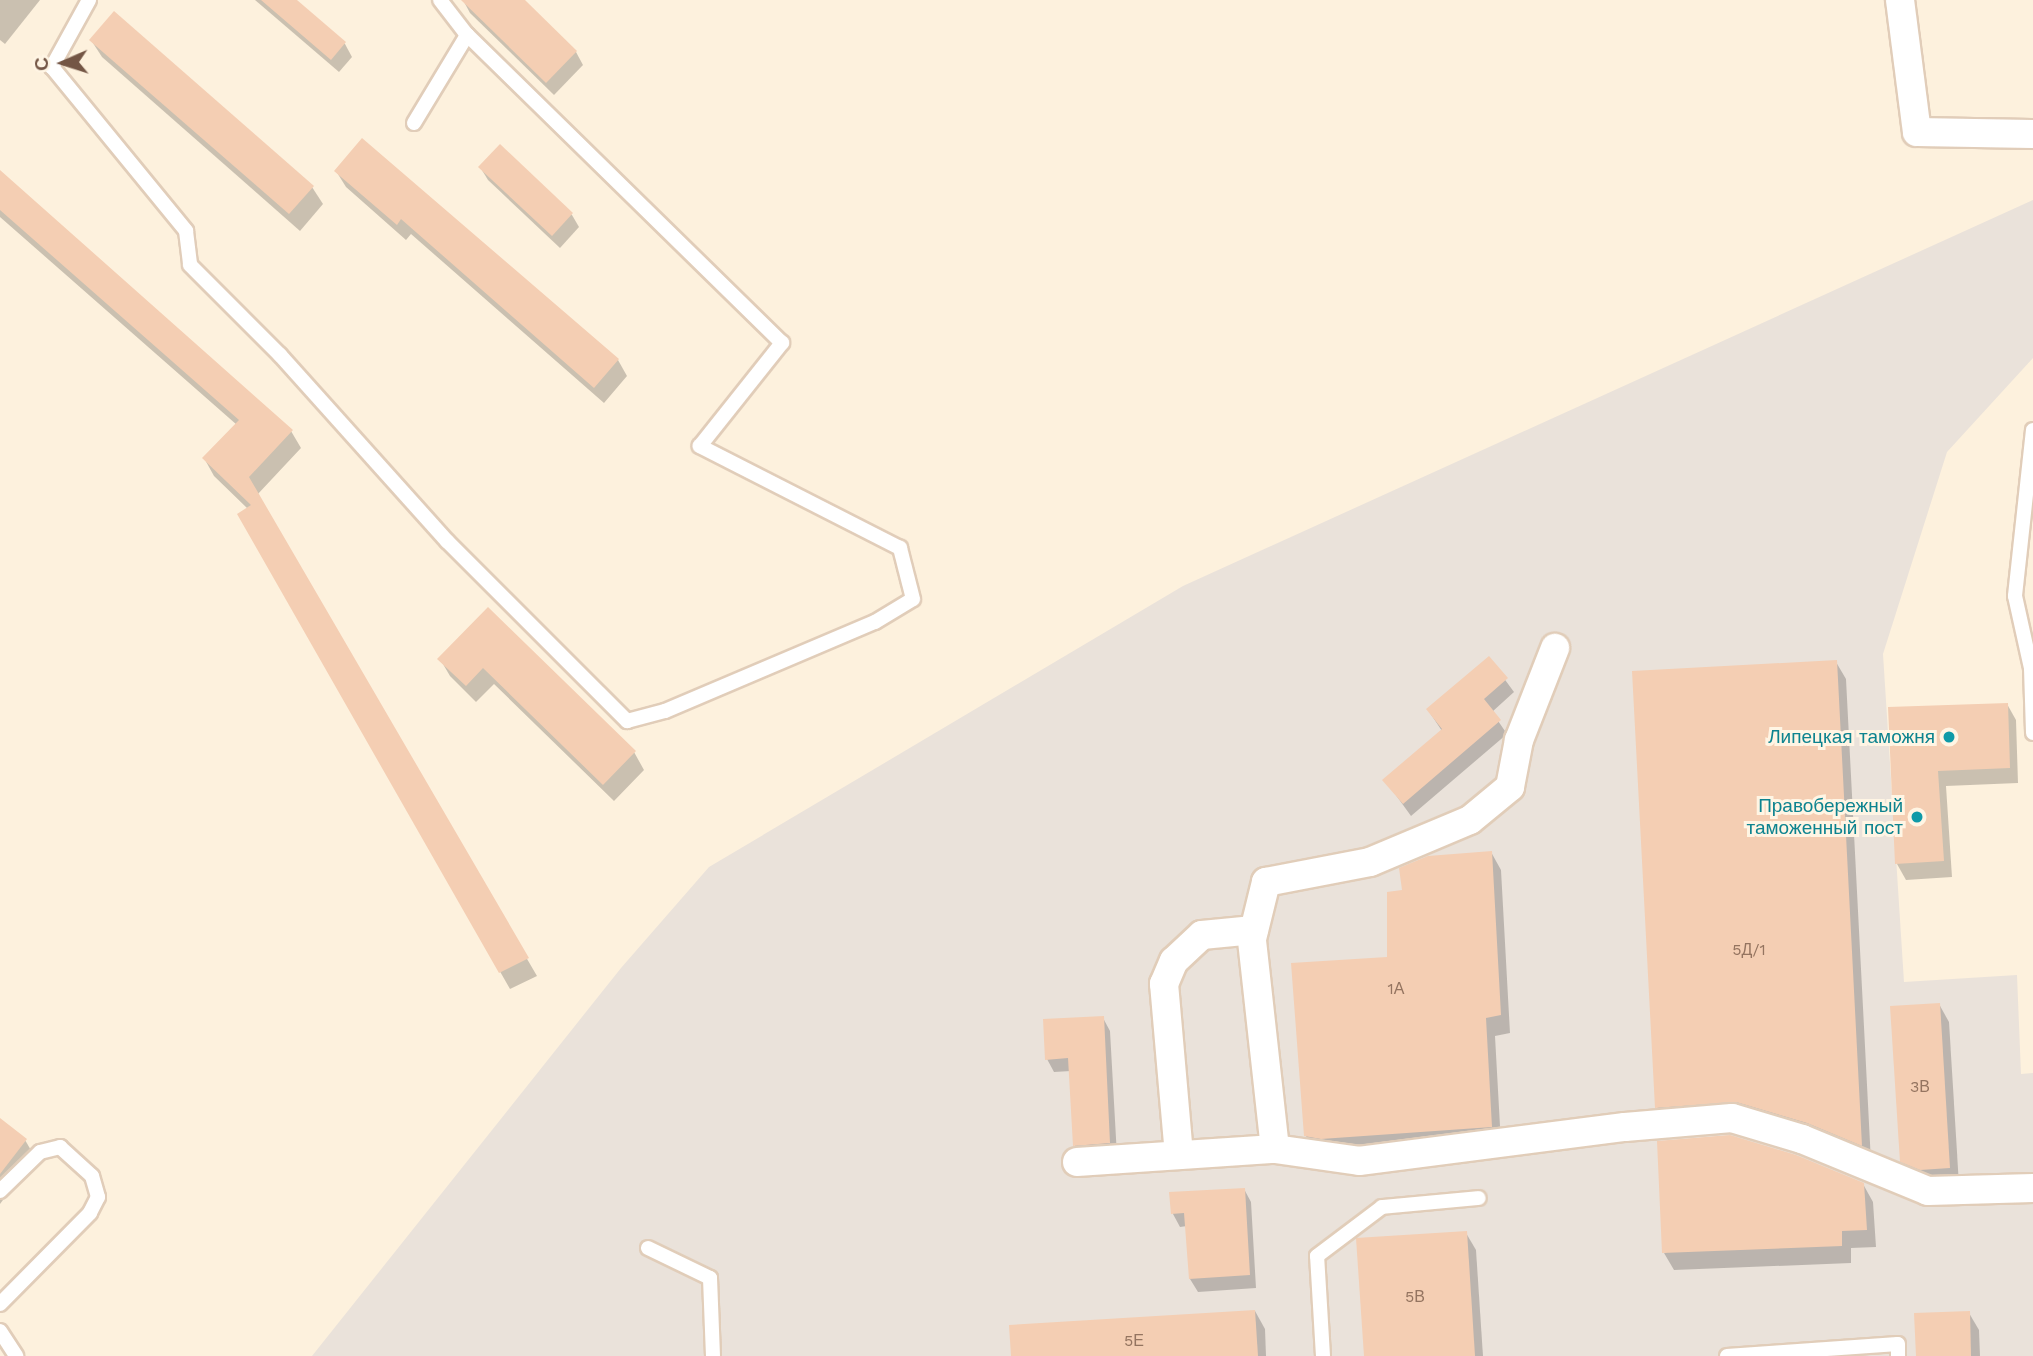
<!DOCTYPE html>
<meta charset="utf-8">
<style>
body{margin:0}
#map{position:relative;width:2033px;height:1356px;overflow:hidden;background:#fdf1dd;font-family:"Work Sans",sans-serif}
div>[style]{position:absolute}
.industrial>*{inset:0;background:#eae2da}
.shadow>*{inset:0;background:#0003}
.building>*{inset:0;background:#f4ceb3}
.roads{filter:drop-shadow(2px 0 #e1cdb9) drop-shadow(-2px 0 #e1cdb9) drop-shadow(0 2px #e1cdb9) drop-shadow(0 -2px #e1cdb9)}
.lane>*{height:14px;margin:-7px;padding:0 7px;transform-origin:7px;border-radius:7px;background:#fff}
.street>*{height:28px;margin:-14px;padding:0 14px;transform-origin:14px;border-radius:14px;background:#fff}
.dots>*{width:19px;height:19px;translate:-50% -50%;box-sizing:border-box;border:4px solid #fff5e4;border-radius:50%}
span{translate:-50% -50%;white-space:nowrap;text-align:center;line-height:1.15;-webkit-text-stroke:6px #fff5e4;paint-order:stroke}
.number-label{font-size:16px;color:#947460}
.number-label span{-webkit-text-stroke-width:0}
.culture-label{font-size:19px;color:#0d838f}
.right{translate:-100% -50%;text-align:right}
.north{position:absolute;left:28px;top:28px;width:70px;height:70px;-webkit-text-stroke:5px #fff5e4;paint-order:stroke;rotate:267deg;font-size:19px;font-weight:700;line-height:28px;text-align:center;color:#745645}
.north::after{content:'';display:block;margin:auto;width:24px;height:32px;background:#745645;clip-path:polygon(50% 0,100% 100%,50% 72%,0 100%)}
</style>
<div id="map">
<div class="industrial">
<i style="clip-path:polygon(2033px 200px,2033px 358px,1947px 452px,1883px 654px,1904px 982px,2017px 975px,2021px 1074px,2033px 1073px,2033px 1356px,312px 1356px,621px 968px,709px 867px,1183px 586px)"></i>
</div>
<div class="shadow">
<i style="clip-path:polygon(0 0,40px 0,5px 44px,0 40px)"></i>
<i style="clip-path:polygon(255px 0,294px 0,345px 44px,352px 57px,339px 72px)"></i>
<i style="clip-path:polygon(463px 0,522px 0,576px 52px,583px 65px,554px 95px,470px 13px)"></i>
<i style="clip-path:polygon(91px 40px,312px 187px,323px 204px,300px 231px,102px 57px)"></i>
<i style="clip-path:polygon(500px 147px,572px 215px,579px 227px,560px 248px,488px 180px,480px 167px)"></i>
<i style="clip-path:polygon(336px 171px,618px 360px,627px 376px,604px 403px,411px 234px,406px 240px,346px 187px)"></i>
<i style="clip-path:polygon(0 172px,291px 431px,301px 448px,257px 495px,537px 976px,510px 989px,239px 514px,248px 509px,214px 476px,204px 458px,237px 425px,0 217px)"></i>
<i style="clip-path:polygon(488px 609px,634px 752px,644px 770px,614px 801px,494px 684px,476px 702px,450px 676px,440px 659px)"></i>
<i style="clip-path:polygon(1489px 658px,1514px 692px,1492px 712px,1507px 734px,1411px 816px,1385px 780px,1442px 731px,1428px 710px)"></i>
<i style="clip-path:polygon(1836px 662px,1846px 679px,1871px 1162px,1818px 1140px,1667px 1125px,1657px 1107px)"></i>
<i style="clip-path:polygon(2007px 704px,2016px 720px,2018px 783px,1946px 786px,1952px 877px,1906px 880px,1897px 864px,1890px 709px)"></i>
<i style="clip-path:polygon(1491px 852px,1501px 870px,1510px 1033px,1495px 1036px,1501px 1144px,1316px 1154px,1306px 1136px,1389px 959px)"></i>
<i style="clip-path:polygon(1939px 1004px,1949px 1022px,1959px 1185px,1912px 1179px,1902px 1161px)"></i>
<i style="clip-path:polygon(1103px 1018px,1110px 1031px,1117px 1156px,1082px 1159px,1075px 1146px,1071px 1071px,1054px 1072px,1047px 1059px)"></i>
<i style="clip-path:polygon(0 1120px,25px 1140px,35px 1157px,0 1204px)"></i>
<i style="clip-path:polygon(1863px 1184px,1873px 1202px,1876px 1247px,1851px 1248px,1851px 1263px,1674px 1270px,1664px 1253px)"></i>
<i style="clip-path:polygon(1244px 1189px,1251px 1202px,1256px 1288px,1198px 1292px,1190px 1279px,1187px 1226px,1180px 1227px,1173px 1214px,1171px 1194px)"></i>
<i style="clip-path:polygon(1466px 1233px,1476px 1250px,1483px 1356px,1366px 1356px)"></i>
<i style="clip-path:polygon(1255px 1311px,1265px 1329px,1266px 1356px,1013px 1356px)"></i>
<i style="clip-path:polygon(1969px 1313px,1979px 1330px,1980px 1356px,1918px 1356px)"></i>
</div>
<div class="building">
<i style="clip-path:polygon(261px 0,297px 0,346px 42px,331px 60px)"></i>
<i style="clip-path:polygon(461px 0,525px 0,577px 51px,546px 83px)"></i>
<i style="clip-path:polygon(114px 11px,314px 186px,289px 214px,89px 40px)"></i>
<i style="clip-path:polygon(362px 138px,619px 359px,594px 388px,401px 219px,397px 225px,334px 171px)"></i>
<i style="clip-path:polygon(500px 144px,573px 213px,552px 236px,478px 167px)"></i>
<i style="clip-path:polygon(0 170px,293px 430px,249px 477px,529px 958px,499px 973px,237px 514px,251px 505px,202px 458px,239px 420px,0 210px)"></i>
<i style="clip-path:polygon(488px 607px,636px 751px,603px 785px,483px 668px,466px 686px,437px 659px)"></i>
<i style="clip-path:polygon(1489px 656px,1508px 678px,1484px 699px,1501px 720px,1403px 804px,1382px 780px,1442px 729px,1426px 709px)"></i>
<i style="clip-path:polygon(1837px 660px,1862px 1146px,1807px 1123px,1736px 1102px,1655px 1108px,1632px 671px)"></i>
<i style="clip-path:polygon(2008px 703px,2010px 768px,1938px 771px,1944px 861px,1895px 864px,1888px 707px)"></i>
<i style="clip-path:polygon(1492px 851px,1501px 1015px,1486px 1018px,1492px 1127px,1321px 1139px,1304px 1136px,1291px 963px,1387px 957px,1387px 892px,1402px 890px,1399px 868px,1428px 856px)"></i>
<i style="clip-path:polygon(1940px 1003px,1950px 1168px,1920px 1170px,1900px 1162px,1890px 1006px)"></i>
<i style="clip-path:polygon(1104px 1016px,1110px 1143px,1073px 1146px,1068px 1058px,1045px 1060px,1043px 1019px)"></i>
<i style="clip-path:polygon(0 1118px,27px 1139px,0 1174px)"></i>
<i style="clip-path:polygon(1730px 1135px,1796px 1155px,1864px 1183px,1867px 1230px,1842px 1231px,1842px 1246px,1662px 1253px,1657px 1141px)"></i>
<i style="clip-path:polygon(1245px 1188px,1250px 1275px,1189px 1279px,1184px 1213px,1171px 1214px,1169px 1192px)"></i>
<i style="clip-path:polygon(1467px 1231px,1475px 1356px,1364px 1356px,1356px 1238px)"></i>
<i style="clip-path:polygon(1255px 1310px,1258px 1356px,1011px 1356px,1009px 1325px)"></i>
<i style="clip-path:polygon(1970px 1311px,1971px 1356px,1916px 1356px,1914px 1313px)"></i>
</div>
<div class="roads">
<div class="lane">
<i style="left:89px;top:0;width:77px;rotate:118.9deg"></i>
<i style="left:52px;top:67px;width:212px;rotate:50.7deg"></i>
<i style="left:186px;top:231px;width:34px;rotate:83deg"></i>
<i style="left:190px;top:265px;width:127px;rotate:45deg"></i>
<i style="left:280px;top:355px;width:250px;rotate:48.1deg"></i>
<i style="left:447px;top:541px;width:255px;rotate:45deg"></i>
<i style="left:627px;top:721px;width:39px;rotate:-15deg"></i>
<i style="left:665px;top:711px;width:228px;rotate:-23deg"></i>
<i style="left:875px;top:622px;width:44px;rotate:-31.2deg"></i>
<i style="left:913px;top:599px;width:53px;rotate:-104.3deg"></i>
<i style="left:900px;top:548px;width:225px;rotate:-153deg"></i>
<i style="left:700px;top:446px;width:132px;rotate:-51.5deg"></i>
<i style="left:782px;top:343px;width:441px;rotate:-135.6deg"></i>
<i style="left:414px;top:123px;width:103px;rotate:-58.9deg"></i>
<i style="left:467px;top:35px;width:44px;rotate:-127.6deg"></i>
<i style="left:2033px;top:430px;width:167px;rotate:96.2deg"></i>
<i style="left:2015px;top:596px;width:74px;rotate:77.5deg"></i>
<i style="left:2031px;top:668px;width:65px;rotate:88.2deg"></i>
<i style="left:0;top:1191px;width:56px;rotate:-44.3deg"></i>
<i style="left:40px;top:1152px;width:21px;rotate:-14deg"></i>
<i style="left:60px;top:1147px;width:43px;rotate:42.2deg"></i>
<i style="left:92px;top:1176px;width:22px;rotate:74deg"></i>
<i style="left:98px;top:1197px;width:18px;rotate:117deg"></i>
<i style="left:90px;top:1213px;width:128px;rotate:134.7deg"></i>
<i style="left:648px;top:1248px;width:69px;rotate:25.8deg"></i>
<i style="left:710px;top:1278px;width:78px;rotate:87.8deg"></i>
<i style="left:0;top:1331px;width:30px;rotate:57deg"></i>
<i style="left:1323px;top:1356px;width:100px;rotate:-93.4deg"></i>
<i style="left:1317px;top:1256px;width:81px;rotate:-37deg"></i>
<i style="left:1382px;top:1207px;width:97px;rotate:-5.3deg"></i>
<i style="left:1727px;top:1356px;width:171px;rotate:-4deg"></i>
<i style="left:1898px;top:1344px;width:12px;rotate:90deg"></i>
</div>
<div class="street">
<i style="left:1900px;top:0;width:133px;rotate:82.7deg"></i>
<i style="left:1917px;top:132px;width:116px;rotate:1deg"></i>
<i style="left:1275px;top:1149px;width:211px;rotate:-96.3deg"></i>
<i style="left:1252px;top:939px;width:59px;rotate:-76.2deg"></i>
<i style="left:1266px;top:882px;width:106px;rotate:-10.9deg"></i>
<i style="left:1370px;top:862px;width:108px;rotate:-22.8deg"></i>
<i style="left:1470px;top:820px;width:52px;rotate:-39.5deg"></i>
<i style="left:1510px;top:787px;width:48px;rotate:-79.2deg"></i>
<i style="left:1519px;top:740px;width:99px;rotate:-68.6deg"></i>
<i style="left:1179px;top:1155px;width:172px;rotate:-95deg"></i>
<i style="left:1164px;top:984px;width:25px;rotate:-67deg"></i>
<i style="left:1174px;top:961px;width:38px;rotate:-43deg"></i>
<i style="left:1202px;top:935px;width:52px;rotate:-5.5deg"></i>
<i style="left:1077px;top:1162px;width:198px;rotate:-3.8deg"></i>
<i style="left:1275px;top:1149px;width:85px;rotate:8.1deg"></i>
<i style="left:1359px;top:1161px;width:268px;rotate:-7.3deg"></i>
<i style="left:1625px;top:1127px;width:107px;rotate:-4.8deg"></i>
<i style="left:1732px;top:1118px;width:73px;rotate:16.7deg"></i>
<i style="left:1802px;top:1139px;width:136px;rotate:22.4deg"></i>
<i style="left:1928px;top:1191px;width:105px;rotate:-1.6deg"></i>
</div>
</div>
<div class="dots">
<i style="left:1949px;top:737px;background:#0f9aa8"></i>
<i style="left:1917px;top:817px;background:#0f9aa8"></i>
</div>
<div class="number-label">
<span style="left:1749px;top:950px">5Д/1</span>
<span style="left:1396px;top:989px">1А</span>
<span style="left:1920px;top:1087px">3В</span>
<span style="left:1415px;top:1297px">5В</span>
<span style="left:1134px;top:1341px">5Е</span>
</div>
<div class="culture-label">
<span class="right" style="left:1935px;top:737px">Липецкая таможня</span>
<span class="right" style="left:1903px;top:817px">Правобережный<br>таможенный пост</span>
</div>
<div class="north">С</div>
</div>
